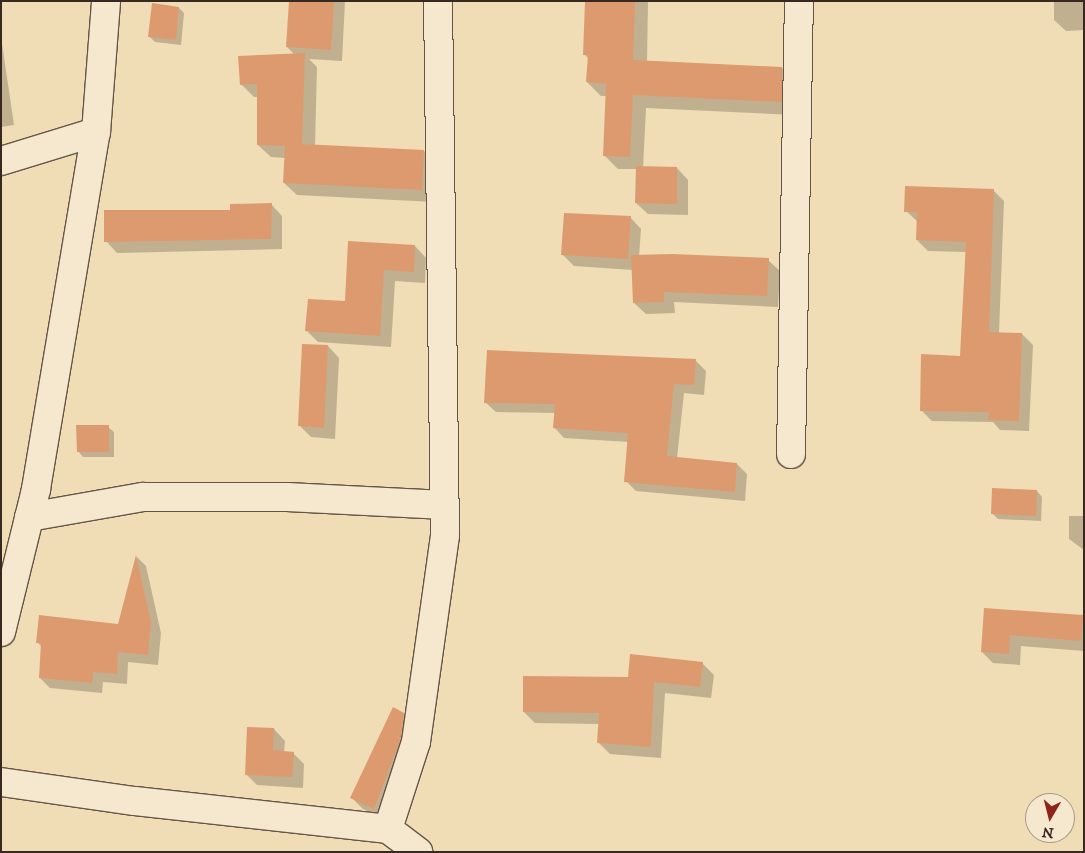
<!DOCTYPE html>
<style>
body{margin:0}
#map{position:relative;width:1085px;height:853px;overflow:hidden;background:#f0dcb5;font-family:"IM FELL DW Pica",serif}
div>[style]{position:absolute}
.shadow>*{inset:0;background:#0003}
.building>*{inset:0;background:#de9a6f}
.roads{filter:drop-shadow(1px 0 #655546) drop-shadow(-1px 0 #655546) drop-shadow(0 1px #655546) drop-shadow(0 -1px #655546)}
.minor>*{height:28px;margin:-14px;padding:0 14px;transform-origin:14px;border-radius:14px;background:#f5e8cf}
span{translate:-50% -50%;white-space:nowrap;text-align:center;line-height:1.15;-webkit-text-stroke:5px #f5e8cf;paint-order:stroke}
.frame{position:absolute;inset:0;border:2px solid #372821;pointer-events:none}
.north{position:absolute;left:1025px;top:793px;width:50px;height:50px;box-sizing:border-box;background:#f5e8cf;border:1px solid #a99b89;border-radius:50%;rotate:188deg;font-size:14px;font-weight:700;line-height:20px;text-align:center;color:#372821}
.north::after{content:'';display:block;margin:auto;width:18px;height:22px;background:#8f2418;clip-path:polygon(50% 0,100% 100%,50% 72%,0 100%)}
</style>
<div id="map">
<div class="shadow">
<i style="clip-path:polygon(290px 1px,345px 1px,342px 61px,309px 59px,317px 67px,315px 146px,424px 151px,437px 164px,434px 202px,297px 195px,284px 183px,285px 158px,271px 157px,258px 145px,258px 97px,254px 97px,241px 84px,295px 55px,287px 47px)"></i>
<i style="clip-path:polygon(586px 1px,695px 1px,648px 2px,647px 61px,782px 68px,795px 81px,795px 115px,646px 108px,643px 168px,677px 168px,688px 180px,688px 215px,648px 214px,636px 203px,637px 169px,618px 169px,604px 155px,607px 96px,601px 96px,587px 82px,589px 59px,584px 54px)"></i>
<i style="clip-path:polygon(1054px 1px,1084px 1px,1084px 30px,1066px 31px,1054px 20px)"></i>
<i style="clip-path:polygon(179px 8px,184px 13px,181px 45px,155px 42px,149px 36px)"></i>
<i style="clip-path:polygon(1px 37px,14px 125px,1px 127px)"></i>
<i style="clip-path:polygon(993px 190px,1004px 201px,999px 333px,1022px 334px,1033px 345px,1029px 431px,1000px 430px,993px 422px,932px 421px,921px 410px,962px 357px,966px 252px,928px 251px,917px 240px,918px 222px,906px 211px)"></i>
<i style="clip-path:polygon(271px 204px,282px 216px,282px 249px,117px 253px,106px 241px)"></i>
<i style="clip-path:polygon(630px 217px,641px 229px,639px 257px,768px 260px,780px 271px,778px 307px,674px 302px,675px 313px,646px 314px,634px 303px,633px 270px,574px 266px,563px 255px)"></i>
<i style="clip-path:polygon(350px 243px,415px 246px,426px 258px,425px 283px,395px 281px,391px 347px,318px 342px,307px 331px,346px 303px)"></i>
<i style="clip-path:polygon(328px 346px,339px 358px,335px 439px,311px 437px,300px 426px)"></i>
<i style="clip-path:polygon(695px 360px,706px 371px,704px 395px,684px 393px,677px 458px,737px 464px,747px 474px,745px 501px,636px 491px,626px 481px,629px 442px,564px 438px,554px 427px,555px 413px,496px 412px,485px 402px)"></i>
<i style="clip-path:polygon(108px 427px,114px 432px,114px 457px,83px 457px,78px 451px)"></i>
<i style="clip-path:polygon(1037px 491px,1042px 497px,1041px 521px,998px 519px,993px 514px)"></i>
<i style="clip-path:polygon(1069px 516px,1084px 516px,1084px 550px,1069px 539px)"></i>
<i style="clip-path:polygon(137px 557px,146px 566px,161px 633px,158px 665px,128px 662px,127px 684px,103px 682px,102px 693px,50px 688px,40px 678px,42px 647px,37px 642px,119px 625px)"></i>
<i style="clip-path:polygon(985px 609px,1083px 616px,1084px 651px,1021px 646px,1020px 665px,993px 663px,982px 652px)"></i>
<i style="clip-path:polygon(702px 663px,714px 675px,711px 698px,665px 693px,661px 758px,610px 754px,599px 743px,599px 724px,535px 723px,524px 712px,629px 678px)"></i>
<i style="clip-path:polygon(404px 714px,415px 725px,385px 819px,363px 809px,352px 798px)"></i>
<i style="clip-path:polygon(274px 729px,285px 741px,284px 752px,293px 753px,304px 764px,303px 788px,257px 785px,246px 774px)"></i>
</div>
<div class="building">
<i style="clip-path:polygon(289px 1px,334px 1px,331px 50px,286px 47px)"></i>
<i style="clip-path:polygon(585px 1px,635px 1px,633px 60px,782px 67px,782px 102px,633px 95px,630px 157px,603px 156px,606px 84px,586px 82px,588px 55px,583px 55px)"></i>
<i style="clip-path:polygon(152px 3px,179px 7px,176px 40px,148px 37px)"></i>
<i style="clip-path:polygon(305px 53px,302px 144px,424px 150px,422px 190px,283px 183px,285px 146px,257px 145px,257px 84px,240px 85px,238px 56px)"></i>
<i style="clip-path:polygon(636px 166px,677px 167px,677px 204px,635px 203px)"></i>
<i style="clip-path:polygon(905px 186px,994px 189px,989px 332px,1022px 333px,1019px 421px,988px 420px,989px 412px,920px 411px,921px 354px,960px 356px,966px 242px,916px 240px,917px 212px,904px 212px)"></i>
<i style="clip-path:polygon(272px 203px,271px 239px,104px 242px,104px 210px,230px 210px,230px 204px)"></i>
<i style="clip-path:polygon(564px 213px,631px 216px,628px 259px,561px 255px)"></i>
<i style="clip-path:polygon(348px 241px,415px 245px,414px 272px,384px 270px,380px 336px,305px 331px,308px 299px,345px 301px)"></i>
<i style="clip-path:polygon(672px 254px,769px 258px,767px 296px,664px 292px,664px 302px,633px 303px,631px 255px)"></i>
<i style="clip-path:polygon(302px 344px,328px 345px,324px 428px,298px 426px)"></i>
<i style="clip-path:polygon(487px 350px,696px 359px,694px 385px,674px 384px,667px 456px,737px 463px,735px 492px,624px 482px,628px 433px,553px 428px,555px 404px,484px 403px)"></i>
<i style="clip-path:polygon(76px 425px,109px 425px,109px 452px,77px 452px)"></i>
<i style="clip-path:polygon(992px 488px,1037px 490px,1036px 516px,991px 514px)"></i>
<i style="clip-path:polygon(136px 555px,151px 622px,148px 655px,118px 652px,117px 674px,93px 672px,92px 683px,39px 678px,41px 643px,36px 643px,39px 615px,118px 624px)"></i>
<i style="clip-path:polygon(984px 608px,1083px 615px,1081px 641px,1010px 635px,1009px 654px,981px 652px)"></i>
<i style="clip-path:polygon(630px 654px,703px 662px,700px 687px,654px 682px,651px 747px,597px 743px,599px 713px,523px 712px,523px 676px,628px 677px)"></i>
<i style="clip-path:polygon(393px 707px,404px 713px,401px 738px,374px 809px,350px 798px)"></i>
<i style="clip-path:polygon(247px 727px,274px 728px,273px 750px,294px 752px,292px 777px,245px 775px)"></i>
</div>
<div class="roads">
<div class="minor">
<i style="left:1px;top:161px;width:99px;rotate:-17deg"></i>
<i style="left:791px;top:454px;width:453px;rotate:-89deg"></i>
<i style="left:29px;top:517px;width:116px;rotate:-10deg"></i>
<i style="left:143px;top:497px;width:144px"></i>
<i style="left:287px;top:497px;width:158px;rotate:2.9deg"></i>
<i style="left:1px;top:632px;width:147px;rotate:-76.2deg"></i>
<i style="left:36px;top:489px;width:362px;rotate:-80.5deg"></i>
<i style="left:96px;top:132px;width:131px;rotate:-85.6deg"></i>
<i style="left:1px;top:782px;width:135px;rotate:8.1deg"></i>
<i style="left:135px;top:801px;width:255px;rotate:6.3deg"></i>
<i style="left:388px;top:829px;width:38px;rotate:37deg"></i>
<i style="left:388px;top:829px;width:91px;rotate:-72.2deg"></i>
<i style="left:416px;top:742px;width:209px;rotate:-82deg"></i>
<i style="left:445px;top:535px;width:534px;rotate:-90.75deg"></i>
</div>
</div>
<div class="frame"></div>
<div class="north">N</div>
</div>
